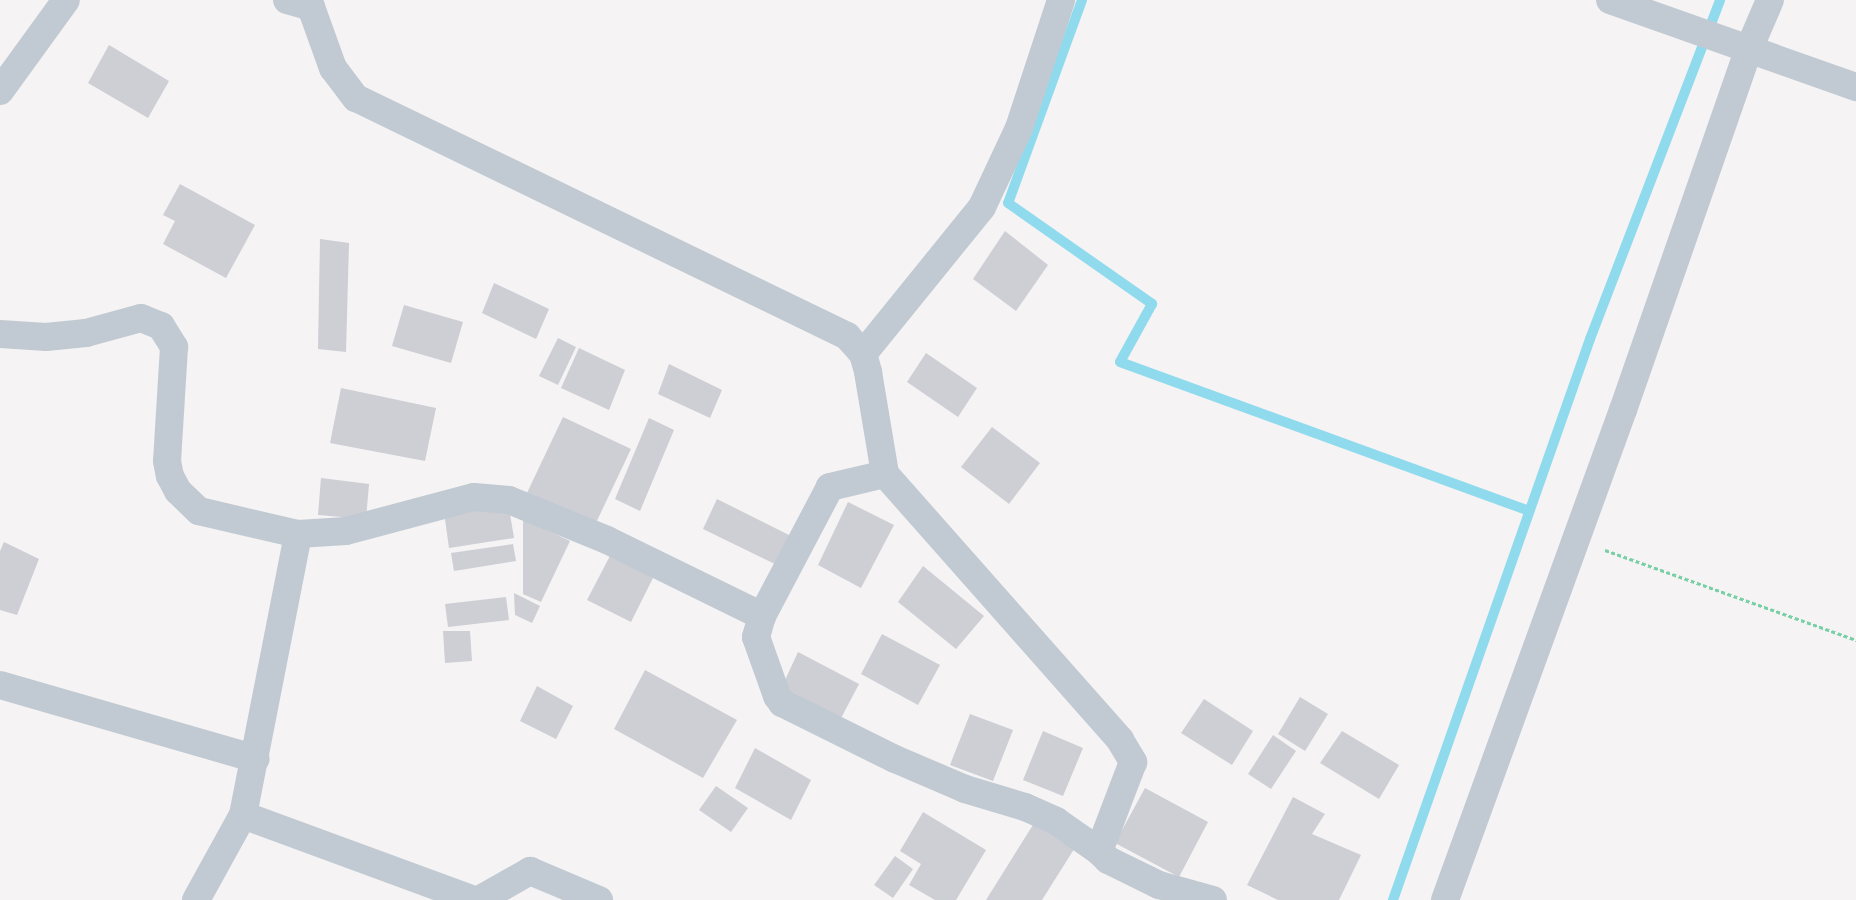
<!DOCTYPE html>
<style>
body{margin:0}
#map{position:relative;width:1856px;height:900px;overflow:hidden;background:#f5f3f3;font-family:"Fira Sans Condensed",sans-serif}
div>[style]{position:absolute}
.stream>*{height:10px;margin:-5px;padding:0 5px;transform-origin:5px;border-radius:5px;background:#90daee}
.building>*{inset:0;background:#cdcfd5}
.path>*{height:3px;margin-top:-1.5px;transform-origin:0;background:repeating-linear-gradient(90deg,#7ad0a6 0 4px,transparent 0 6.5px)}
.street>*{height:28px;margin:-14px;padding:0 14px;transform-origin:14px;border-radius:14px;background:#c1cad2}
span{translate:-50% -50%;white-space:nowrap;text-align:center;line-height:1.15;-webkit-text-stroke:4.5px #fff;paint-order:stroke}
</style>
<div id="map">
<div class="stream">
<i style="left:1082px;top:0;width:216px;rotate:110deg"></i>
<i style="left:1008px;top:203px;width:176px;rotate:35deg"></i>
<i style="left:1152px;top:304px;width:66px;rotate:118.9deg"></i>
<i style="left:1120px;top:362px;width:435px;rotate:20deg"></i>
<i style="left:1393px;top:900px;width:595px;rotate:-70.65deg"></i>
<i style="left:1590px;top:339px;width:363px;rotate:-69deg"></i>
</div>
<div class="building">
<i style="clip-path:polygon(109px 45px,169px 81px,148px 118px,88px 83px)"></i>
<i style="clip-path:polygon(180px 184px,255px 225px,226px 278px,163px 244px,175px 221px,163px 215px)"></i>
<i style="clip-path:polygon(1005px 231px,1048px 265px,1016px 311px,973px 279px)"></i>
<i style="clip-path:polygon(320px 239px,349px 243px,346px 352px,318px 349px)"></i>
<i style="clip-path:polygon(494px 283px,549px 309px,536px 339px,482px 313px)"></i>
<i style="clip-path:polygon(404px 305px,463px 322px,451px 363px,392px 346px)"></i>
<i style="clip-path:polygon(558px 338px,576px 347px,558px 385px,539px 376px)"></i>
<i style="clip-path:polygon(579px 348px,625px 370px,609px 410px,561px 388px)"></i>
<i style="clip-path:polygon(926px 353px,977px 388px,958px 417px,907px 382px)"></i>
<i style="clip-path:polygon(669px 364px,722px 390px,710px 418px,658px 394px)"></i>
<i style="clip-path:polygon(341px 388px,436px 408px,425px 461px,330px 443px)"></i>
<i style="clip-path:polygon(563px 417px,631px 449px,594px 527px,526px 495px)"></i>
<i style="clip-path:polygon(649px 418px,674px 430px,640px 511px,615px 499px)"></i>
<i style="clip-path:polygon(992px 427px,1040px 463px,1009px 504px,961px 467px)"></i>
<i style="clip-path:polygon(321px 478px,369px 484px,366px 519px,318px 515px)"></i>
<i style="clip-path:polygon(717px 499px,793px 537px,779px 566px,703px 529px)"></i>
<i style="clip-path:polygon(508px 502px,514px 538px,449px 548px,444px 512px)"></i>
<i style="clip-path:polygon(848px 502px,894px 525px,861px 588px,818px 565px)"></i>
<i style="clip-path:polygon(523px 519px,570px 541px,541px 602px,523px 594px)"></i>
<i style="clip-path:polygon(4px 542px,39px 559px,17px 615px,0 610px,0 551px)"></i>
<i style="clip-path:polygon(513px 544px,516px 561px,454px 571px,451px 553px)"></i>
<i style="clip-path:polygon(612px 552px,655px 574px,631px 622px,587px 600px)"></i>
<i style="clip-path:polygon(923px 566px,984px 616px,956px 649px,898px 602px)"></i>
<i style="clip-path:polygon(514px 593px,540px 606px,532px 623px,515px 615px)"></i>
<i style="clip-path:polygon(506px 597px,509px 620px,448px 627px,445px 604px)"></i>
<i style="clip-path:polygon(443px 631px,470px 631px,472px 661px,445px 663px)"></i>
<i style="clip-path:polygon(882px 634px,940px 665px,918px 705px,861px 674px)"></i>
<i style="clip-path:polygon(798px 652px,859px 684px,839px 722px,780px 691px)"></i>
<i style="clip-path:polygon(645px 670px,737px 720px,703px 778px,614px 729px)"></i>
<i style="clip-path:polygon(537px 686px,573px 706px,556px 739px,520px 721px)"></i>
<i style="clip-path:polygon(1300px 697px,1328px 714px,1305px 751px,1278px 734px)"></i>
<i style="clip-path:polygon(1204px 699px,1253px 731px,1232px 765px,1181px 733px)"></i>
<i style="clip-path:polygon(970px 714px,1013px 730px,993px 781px,950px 765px)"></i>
<i style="clip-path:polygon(1043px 731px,1083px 748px,1063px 796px,1023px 780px)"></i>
<i style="clip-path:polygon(1342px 731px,1399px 765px,1379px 799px,1320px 763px)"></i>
<i style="clip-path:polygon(1273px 735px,1296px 751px,1271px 789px,1248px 774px)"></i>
<i style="clip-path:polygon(755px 748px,811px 780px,791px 820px,735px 788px)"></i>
<i style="clip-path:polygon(716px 786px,748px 808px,731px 832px,699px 810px)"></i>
<i style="clip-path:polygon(1145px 788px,1208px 822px,1179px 877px,1115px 843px)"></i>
<i style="clip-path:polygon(1293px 797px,1325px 814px,1312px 834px,1361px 855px,1339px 900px,1278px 900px,1247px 885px)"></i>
<i style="clip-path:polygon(923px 812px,986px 850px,956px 900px,935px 900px,909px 885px,921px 864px,900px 851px)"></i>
<i style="clip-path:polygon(1036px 820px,1076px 846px,1042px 900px,986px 900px)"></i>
<i style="clip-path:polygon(895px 856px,913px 869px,893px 898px,874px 885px)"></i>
</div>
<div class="path">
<i style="left:1605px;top:550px;width:267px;rotate:19.7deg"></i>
</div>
<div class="street">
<i style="left:287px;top:0;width:25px;rotate:16deg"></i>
<i style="left:311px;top:7px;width:65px;rotate:70.2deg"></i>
<i style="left:333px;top:68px;width:38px;rotate:53deg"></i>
<i style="left:356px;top:98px;width:546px;rotate:25.86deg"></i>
<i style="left:847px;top:336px;width:24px;rotate:48deg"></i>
<i style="left:863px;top:354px;width:19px;rotate:74deg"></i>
<i style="left:868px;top:372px;width:103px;rotate:80.5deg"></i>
<i style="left:885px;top:474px;width:355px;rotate:48.5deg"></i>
<i style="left:1120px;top:740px;width:26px;rotate:59deg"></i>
<i style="left:1133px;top:762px;width:95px;rotate:110.9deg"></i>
<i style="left:1099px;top:851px;width:13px;rotate:45deg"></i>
<i style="left:1108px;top:860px;width:57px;rotate:26.1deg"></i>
<i style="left:1159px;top:885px;width:56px;rotate:15.5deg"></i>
<i style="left:1610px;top:0;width:261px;rotate:19.5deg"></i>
<i style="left:0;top:91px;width:112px;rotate:-54deg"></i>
<i style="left:0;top:334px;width:46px;rotate:3.7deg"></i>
<i style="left:46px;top:337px;width:40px;rotate:-5.7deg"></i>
<i style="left:86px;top:333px;width:57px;rotate:-15.3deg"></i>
<i style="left:141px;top:318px;width:22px;rotate:22deg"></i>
<i style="left:161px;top:326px;width:25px;rotate:58deg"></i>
<i style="left:174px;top:347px;width:114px;rotate:93.5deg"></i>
<i style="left:167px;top:461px;width:15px;rotate:79deg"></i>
<i style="left:170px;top:476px;width:17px;rotate:62deg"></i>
<i style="left:178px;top:491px;width:29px;rotate:44deg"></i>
<i style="left:199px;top:511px;width:102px;rotate:13.1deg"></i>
<i style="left:298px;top:534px;width:48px;rotate:-3.6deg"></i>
<i style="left:346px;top:531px;width:132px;rotate:-14.9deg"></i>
<i style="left:474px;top:497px;width:35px;rotate:5deg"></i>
<i style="left:509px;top:500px;width:106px;rotate:22.2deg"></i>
<i style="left:607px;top:540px;width:173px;rotate:26.1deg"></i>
<i style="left:863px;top:354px;width:189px;rotate:-51deg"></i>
<i style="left:982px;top:207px;width:87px;rotate:-64.9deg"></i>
<i style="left:1019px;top:128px;width:135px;rotate:-71.8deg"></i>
<i style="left:885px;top:474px;width:57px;rotate:166.7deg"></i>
<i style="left:830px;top:487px;width:146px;rotate:117.8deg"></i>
<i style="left:762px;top:616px;width:22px;rotate:106deg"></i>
<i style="left:756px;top:637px;width:63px;rotate:70.4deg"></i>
<i style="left:777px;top:696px;width:9px;rotate:54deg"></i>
<i style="left:782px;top:703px;width:126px;rotate:26.4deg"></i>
<i style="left:895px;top:759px;width:76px;rotate:23.2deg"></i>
<i style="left:965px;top:789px;width:63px;rotate:16.7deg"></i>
<i style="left:1025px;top:807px;width:34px;rotate:24deg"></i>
<i style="left:1056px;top:821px;width:52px;rotate:34.9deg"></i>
<i style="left:0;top:685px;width:266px;rotate:16.1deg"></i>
<i style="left:243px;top:815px;width:246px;rotate:20.2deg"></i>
<i style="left:196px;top:900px;width:97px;rotate:-61.1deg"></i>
<i style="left:243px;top:815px;width:286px;rotate:-78.9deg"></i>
<i style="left:479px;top:900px;width:59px;rotate:-29.6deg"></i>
<i style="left:530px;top:871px;width:75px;rotate:22.8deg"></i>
<i style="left:1445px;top:900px;width:521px;rotate:-70.04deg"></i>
<i style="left:1623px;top:410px;width:382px;rotate:-70.8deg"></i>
<i style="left:1749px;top:49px;width:53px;rotate:-66.8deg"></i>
</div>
</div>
